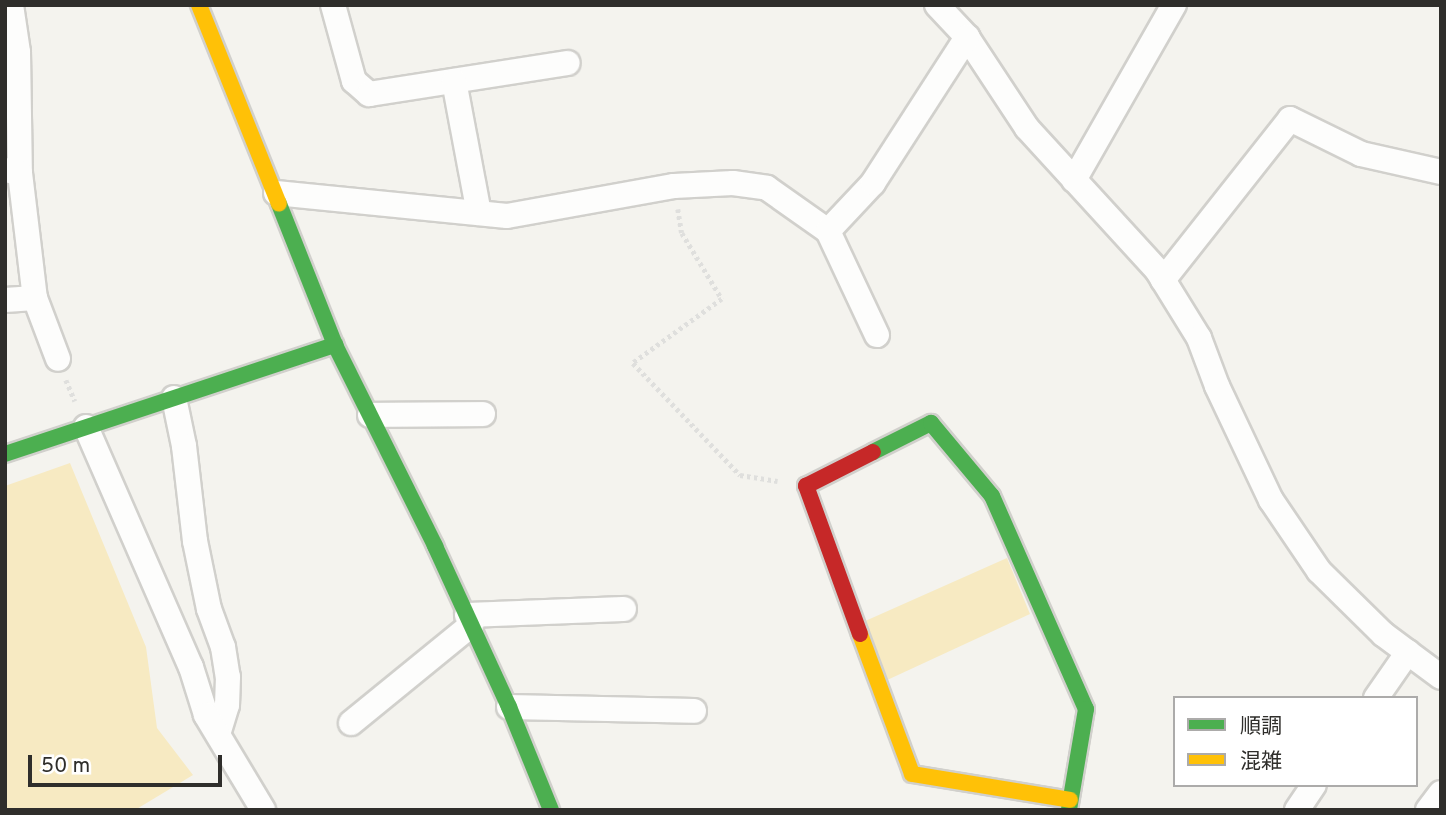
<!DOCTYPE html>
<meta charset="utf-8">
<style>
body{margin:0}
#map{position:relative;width:1446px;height:815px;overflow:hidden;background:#f4f3ee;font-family:Overpass,"Noto Sans JP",sans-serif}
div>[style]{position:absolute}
.green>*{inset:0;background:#f7eac2}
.path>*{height:4.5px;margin-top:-2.25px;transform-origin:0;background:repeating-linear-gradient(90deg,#dfdfdd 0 3.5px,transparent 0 7px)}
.roads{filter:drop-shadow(2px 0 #d1d0cc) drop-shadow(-2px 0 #d1d0cc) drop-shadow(0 2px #d1d0cc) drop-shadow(0 -2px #d1d0cc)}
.street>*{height:24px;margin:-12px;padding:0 12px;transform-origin:12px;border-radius:12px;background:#fdfdfc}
.fast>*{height:16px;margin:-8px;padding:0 8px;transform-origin:8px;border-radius:8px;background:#4caf50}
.slow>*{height:16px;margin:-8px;padding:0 8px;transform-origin:8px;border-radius:8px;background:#ffc107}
.jam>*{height:16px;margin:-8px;padding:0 8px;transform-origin:8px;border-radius:8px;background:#c62828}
span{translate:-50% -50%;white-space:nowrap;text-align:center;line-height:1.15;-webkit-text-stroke:7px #fff;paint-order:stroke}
.frame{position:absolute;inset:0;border:7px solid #2f2e2b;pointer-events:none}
.legend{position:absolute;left:1173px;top:696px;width:245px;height:91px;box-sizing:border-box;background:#fff;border:2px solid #acabaa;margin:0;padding:9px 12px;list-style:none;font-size:21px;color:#2f2e2b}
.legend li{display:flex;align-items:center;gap:14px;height:35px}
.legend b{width:35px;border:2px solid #acabaa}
.scale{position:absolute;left:28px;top:755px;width:194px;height:32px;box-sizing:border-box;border:4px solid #2f2e2b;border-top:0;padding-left:9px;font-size:21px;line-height:24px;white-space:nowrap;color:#2f2e2b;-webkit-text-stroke:5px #fff;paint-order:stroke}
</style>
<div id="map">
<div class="green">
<i style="clip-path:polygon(70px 463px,146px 647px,157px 728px,193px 775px,135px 810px,5px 810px,5px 486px)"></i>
<i style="clip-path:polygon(1007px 558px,1030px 614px,885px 681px,863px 622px)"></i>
</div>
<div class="path">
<i style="left:678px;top:209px;width:24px;rotate:81deg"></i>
<i style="left:682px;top:233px;width:77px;rotate:58.8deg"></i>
<i style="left:722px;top:299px;width:110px;rotate:144.3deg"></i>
<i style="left:633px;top:363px;width:155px;rotate:46.3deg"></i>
<i style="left:740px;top:475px;width:38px;rotate:9deg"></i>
<i style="left:66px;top:380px;width:23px;rotate:67deg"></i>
</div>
<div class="roads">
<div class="street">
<i style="left:11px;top:5px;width:48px;rotate:81.5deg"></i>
<i style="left:18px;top:52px;width:121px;rotate:89.1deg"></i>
<i style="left:333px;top:5px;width:79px;rotate:74.6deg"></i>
<i style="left:354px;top:81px;width:20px;rotate:41deg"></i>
<i style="left:369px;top:94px;width:201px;rotate:-8.9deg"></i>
<i style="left:937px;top:5px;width:44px;rotate:46.8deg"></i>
<i style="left:967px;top:37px;width:109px;rotate:56.6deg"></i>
<i style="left:1027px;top:128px;width:193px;rotate:47.5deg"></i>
<i style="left:1157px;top:270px;width:80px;rotate:58.3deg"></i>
<i style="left:1199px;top:338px;width:51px;rotate:69.4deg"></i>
<i style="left:1217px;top:386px;width:126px;rotate:64.7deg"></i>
<i style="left:1271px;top:500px;width:86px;rotate:55.9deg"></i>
<i style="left:1319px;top:571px;width:90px;rotate:44.5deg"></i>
<i style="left:1383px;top:634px;width:72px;rotate:36.6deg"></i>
<i style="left:454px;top:81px;width:134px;rotate:79.3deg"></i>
<i style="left:5px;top:170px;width:15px;rotate:11deg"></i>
<i style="left:20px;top:173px;width:126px;rotate:83.2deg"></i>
<i style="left:35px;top:298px;width:30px;rotate:176deg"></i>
<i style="left:1074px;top:180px;width:202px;rotate:-60.3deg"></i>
<i style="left:276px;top:193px;width:232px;rotate:5.7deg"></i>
<i style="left:507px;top:216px;width:170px;rotate:-10.2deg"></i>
<i style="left:674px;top:186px;width:59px;rotate:-2.9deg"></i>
<i style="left:733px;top:183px;width:34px;rotate:8deg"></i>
<i style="left:767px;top:188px;width:75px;rotate:35.2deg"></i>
<i style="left:828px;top:231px;width:115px;rotate:64.8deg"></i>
<i style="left:828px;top:231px;width:66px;rotate:-46.8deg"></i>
<i style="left:873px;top:183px;width:174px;rotate:-57.2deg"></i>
<i style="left:1163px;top:280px;width:205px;rotate:-51.7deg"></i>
<i style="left:1290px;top:119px;width:79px;rotate:26.2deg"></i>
<i style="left:1361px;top:154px;width:82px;rotate:12.7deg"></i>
<i style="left:35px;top:298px;width:65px;rotate:69.3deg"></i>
<i style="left:174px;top:398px;width:49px;rotate:78.2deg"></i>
<i style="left:184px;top:446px;width:96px;rotate:83.4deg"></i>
<i style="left:195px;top:541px;width:69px;rotate:78.4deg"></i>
<i style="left:209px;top:609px;width:40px;rotate:69.8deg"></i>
<i style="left:223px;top:647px;width:30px;rotate:81deg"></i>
<i style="left:228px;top:677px;width:28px;rotate:92deg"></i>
<i style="left:227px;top:705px;width:30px;rotate:107deg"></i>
<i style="left:370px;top:415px;width:113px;rotate:-0.5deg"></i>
<i style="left:86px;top:427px;width:262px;rotate:66.4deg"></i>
<i style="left:191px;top:667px;width:50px;rotate:72.6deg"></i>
<i style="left:206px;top:715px;width:111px;rotate:59deg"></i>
<i style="left:467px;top:615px;width:157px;rotate:-2.2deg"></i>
<i style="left:1376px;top:698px;width:56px;rotate:-55.2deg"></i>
<i style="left:509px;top:707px;width:185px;rotate:1.2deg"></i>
<i style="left:351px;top:723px;width:155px;rotate:-39.2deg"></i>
<i style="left:1297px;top:810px;width:30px;rotate:-56deg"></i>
<i style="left:1428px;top:810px;width:21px;rotate:-53deg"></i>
</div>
<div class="fast">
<i style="left:279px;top:204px;width:152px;rotate:68.3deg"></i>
<i style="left:335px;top:345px;width:225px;rotate:63.5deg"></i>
<i style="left:435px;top:546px;width:177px;rotate:65.3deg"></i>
<i style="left:509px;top:707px;width:111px;rotate:67.8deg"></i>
<i style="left:873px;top:452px;width:65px;rotate:-26.6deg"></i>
<i style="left:931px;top:423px;width:95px;rotate:50.1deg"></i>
<i style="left:992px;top:496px;width:233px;rotate:66.2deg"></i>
<i style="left:1086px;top:709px;width:102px;rotate:99.6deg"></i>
<i style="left:5px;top:454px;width:348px;rotate:-18.3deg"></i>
</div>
<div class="slow">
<i style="left:199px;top:5px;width:214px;rotate:68.1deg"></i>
<i style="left:860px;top:634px;width:149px;rotate:69.6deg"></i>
<i style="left:912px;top:774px;width:160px;rotate:9.3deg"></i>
</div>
<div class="jam">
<i style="left:860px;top:634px;width:158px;rotate:-110deg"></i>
<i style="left:806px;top:486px;width:75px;rotate:-26.9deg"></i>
</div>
</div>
<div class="frame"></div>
<ul class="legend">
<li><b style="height:9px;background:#4caf50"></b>順調</li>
<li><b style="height:9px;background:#ffc107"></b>混雑</li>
</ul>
<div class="scale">50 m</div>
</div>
